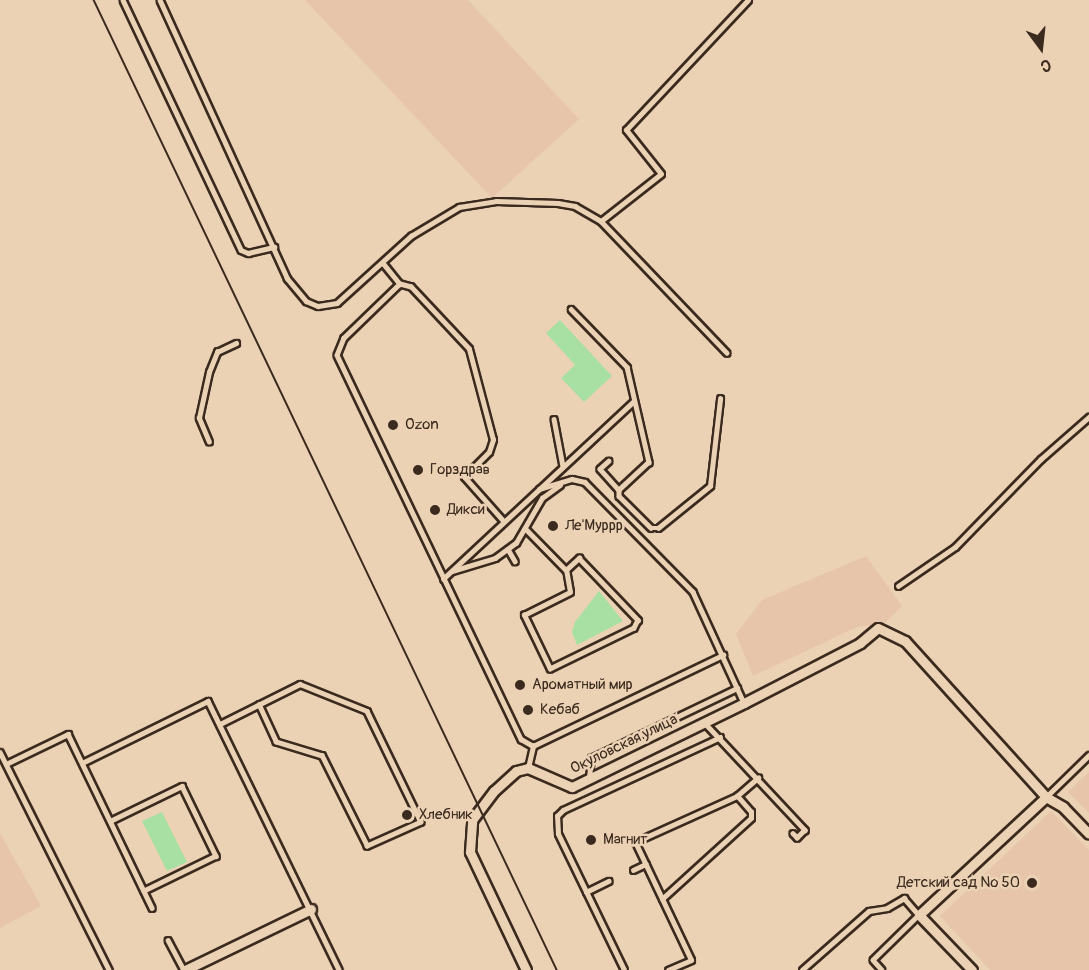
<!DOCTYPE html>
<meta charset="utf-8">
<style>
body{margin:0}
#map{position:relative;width:1089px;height:970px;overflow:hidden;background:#ecd2b4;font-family:Pangolin,sans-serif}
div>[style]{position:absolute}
.built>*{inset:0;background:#e7c5aa}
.green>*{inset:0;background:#a8dfa3}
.roads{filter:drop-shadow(2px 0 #3b2a1e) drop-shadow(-2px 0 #3b2a1e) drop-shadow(0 2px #3b2a1e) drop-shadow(0 -2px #3b2a1e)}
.lane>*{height:4.5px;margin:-2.25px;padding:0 2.25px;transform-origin:2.25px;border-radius:2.25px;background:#ecd2b4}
.street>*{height:9px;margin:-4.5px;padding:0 4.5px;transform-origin:4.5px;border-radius:4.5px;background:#ecd2b4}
.tram>*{height:1.5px;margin:-0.75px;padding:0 0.75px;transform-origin:0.75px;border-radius:0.75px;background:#3b2a1e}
.dots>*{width:16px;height:16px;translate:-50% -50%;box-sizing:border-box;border:3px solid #ecd2b4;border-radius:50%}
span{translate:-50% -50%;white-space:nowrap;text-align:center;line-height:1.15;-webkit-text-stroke:5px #ecd2b4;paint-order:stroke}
.poi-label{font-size:15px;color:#3b2a1e}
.left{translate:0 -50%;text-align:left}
.right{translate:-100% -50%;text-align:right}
.street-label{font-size:15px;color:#3b2a1e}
.north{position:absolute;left:1011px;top:18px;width:60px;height:60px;-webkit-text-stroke:4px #ecd2b4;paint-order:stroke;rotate:165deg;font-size:16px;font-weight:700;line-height:24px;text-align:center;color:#3b2a1e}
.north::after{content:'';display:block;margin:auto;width:21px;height:27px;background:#3b2a1e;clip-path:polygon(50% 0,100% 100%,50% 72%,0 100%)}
</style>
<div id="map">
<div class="built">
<i style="clip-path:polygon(305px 0,468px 0,579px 119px,492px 198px)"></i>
<i style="clip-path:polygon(866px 556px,902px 606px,885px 623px,857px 627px,753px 676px,736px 634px,762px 600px)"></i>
<i style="clip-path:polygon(1089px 772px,1089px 813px,1068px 792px)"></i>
<i style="clip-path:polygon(1051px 811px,1089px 850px,1089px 970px,990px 970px,940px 916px)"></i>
<i style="clip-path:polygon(0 833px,41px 906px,0 928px)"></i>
</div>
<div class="green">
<i style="clip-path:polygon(560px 320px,612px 376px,584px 402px,561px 378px,575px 365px,546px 333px)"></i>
<i style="clip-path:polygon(599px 591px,623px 621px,577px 645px,572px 632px,575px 622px)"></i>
<i style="clip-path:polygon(162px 812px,187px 862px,167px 871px,142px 821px)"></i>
</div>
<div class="roads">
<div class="lane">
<i style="left:123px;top:0;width:276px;rotate:64.7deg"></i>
<i style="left:241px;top:250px;width:8px;rotate:23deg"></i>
<i style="left:248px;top:253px;width:27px;rotate:-13deg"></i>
<i style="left:160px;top:0;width:306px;rotate:65.4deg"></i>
<i style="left:287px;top:278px;width:30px;rotate:50deg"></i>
<i style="left:306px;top:301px;width:13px;rotate:23deg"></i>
<i style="left:318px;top:306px;width:19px;rotate:-9deg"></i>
<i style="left:337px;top:303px;width:100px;rotate:-42.2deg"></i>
<i style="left:411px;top:236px;width:56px;rotate:-31.1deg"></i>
<i style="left:459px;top:207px;width:37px;rotate:-9deg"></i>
<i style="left:496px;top:201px;width:62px;rotate:1.8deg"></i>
<i style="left:558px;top:203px;width:17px;rotate:10deg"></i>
<i style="left:575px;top:206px;width:30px;rotate:30deg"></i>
<i style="left:601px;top:221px;width:182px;rotate:46.3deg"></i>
<i style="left:601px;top:221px;width:76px;rotate:-38.1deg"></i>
<i style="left:661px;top:174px;width:56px;rotate:-128.5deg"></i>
<i style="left:626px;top:130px;width:178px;rotate:-46.8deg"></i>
<i style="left:383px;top:263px;width:27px;rotate:51deg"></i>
<i style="left:571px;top:309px;width:81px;rotate:46deg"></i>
<i style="left:627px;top:367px;width:98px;rotate:77deg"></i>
<i style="left:649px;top:462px;width:41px;rotate:137deg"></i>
<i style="left:619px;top:490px;width:6px;rotate:90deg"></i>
<i style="left:619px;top:496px;width:45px;rotate:45deg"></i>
<i style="left:651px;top:528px;width:7px"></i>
<i style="left:658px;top:528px;width:67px;rotate:-38.9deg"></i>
<i style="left:710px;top:486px;width:88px;rotate:-83.4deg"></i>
<i style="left:554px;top:419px;width:48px;rotate:79.2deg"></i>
<i style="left:209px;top:442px;width:26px;rotate:-113deg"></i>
<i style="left:199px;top:418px;width:47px;rotate:-77.7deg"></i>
<i style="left:209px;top:372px;width:22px;rotate:-68deg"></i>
<i style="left:217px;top:352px;width:21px;rotate:-25deg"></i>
<i style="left:609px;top:461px;width:12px;rotate:138deg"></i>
<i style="left:600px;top:469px;width:28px;rotate:48deg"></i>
<i style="left:539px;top:489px;width:34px;rotate:-17deg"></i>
<i style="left:572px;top:479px;width:13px;rotate:13deg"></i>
<i style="left:585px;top:482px;width:154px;rotate:45.5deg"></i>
<i style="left:693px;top:592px;width:122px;rotate:65.3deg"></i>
<i style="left:504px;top:522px;width:60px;rotate:-131.6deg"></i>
<i style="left:464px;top:477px;width:35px;rotate:-45deg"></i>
<i style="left:489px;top:452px;width:13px;rotate:-72deg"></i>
<i style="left:493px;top:440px;width:94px;rotate:-104.8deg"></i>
<i style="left:469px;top:349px;width:85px;rotate:-133.1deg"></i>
<i style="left:411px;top:287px;width:11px;rotate:-165deg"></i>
<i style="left:400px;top:284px;width:78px;rotate:136deg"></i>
<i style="left:344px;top:338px;width:18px;rotate:112deg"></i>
<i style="left:337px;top:355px;width:426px;rotate:64.4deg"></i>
<i style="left:521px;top:739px;width:14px;rotate:30deg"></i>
<i style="left:533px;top:746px;width:211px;rotate:-25.6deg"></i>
<i style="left:525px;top:528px;width:59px;rotate:45.7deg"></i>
<i style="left:566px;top:570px;width:18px;rotate:-43deg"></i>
<i style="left:579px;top:558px;width:86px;rotate:46.4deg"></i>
<i style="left:638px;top:620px;width:9px;rotate:117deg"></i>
<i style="left:634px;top:628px;width:93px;rotate:154deg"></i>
<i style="left:550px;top:669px;width:60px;rotate:-115.7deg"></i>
<i style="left:524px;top:615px;width:51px;rotate:-26.6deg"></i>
<i style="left:570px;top:592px;width:22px;rotate:-100deg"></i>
<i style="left:508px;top:549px;width:14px;rotate:60deg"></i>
<i style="left:452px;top:571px;width:45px;rotate:-16.8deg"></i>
<i style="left:495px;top:558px;width:26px;rotate:-36deg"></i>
<i style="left:516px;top:543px;width:52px;rotate:-60deg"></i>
<i style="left:542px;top:498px;width:22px;rotate:-36deg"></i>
<i style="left:443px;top:579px;width:261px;rotate:-43deg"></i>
<i style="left:898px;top:586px;width:69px;rotate:-34.4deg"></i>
<i style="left:955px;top:547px;width:123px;rotate:-45.7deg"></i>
<i style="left:1041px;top:459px;width:64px;rotate:-41.2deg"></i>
<i style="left:704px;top:722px;width:148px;rotate:46.9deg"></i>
<i style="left:805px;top:830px;width:11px;rotate:135deg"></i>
<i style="left:797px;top:838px;width:6px;rotate:-135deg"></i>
<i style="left:220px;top:724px;width:89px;rotate:-26.6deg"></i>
<i style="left:300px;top:684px;width:72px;rotate:21.9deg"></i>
<i style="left:367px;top:711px;width:123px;rotate:64.1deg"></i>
<i style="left:421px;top:822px;width:59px;rotate:156deg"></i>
<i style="left:367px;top:846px;width:101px;rotate:-116.6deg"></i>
<i style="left:322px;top:756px;width:48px;rotate:-163.1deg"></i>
<i style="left:276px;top:742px;width:41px;rotate:-114.7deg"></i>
<i style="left:0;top:752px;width:244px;rotate:63.4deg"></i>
<i style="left:82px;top:763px;width:140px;rotate:-26.2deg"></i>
<i style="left:208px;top:701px;width:299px;rotate:64deg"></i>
<i style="left:6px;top:764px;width:69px;rotate:-25.8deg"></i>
<i style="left:68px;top:734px;width:193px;rotate:64.2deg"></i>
<i style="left:528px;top:768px;width:23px;rotate:-77deg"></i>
<i style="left:589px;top:779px;width:21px;rotate:-85deg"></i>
<i style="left:591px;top:758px;width:162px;rotate:-25.6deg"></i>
<i style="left:1046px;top:797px;width:60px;rotate:-44.3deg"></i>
<i style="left:110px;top:821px;width:80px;rotate:-25.9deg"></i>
<i style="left:182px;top:786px;width:78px;rotate:64.1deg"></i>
<i style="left:216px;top:856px;width:80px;rotate:154.1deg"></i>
<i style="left:633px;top:870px;width:14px;rotate:-25deg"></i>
<i style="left:586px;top:892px;width:25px;rotate:-26deg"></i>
<i style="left:662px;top:899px;width:120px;rotate:-42.3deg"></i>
<i style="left:751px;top:818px;width:6px;rotate:-90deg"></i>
<i style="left:751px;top:812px;width:21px;rotate:-131deg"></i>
<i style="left:168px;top:940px;width:34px;rotate:62deg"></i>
<i style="left:624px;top:970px;width:151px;rotate:-115.9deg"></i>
<i style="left:558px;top:834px;width:18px;rotate:-93deg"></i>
<i style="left:557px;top:816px;width:8px;rotate:-45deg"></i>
<i style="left:563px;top:810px;width:173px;rotate:-24.9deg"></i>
<i style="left:668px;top:970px;width:25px;rotate:-23deg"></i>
<i style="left:691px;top:960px;width:131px;rotate:-115.4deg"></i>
<i style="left:635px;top:842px;width:112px;rotate:-24.3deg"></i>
<i style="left:737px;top:796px;width:28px;rotate:-41deg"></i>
<i style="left:802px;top:970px;width:89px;rotate:-41.4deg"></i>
<i style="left:869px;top:911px;width:18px;rotate:-9deg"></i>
<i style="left:887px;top:908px;width:20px;rotate:-30deg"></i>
<i style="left:904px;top:898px;width:23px;rotate:49deg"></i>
<i style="left:919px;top:915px;width:64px;rotate:135.6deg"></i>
<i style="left:873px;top:960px;width:13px;rotate:48deg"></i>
</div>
<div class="street">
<i style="left:185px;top:970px;width:140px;rotate:-25.8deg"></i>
<i style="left:526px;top:970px;width:131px;rotate:-115.4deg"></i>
<i style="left:470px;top:852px;width:32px;rotate:-86deg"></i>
<i style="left:472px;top:820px;width:36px;rotate:-53deg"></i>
<i style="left:494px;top:791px;width:30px;rotate:-42deg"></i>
<i style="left:516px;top:771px;width:12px;rotate:-14deg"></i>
<i style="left:528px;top:768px;width:48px;rotate:23.4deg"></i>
<i style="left:572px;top:787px;width:191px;rotate:-26deg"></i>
<i style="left:744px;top:703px;width:131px;rotate:-27.3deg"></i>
<i style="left:860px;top:643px;width:23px;rotate:-40deg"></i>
<i style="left:878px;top:628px;width:30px;rotate:26deg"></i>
<i style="left:905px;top:641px;width:210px;rotate:47.9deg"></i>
<i style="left:1046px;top:797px;width:20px;rotate:30deg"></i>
<i style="left:1063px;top:807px;width:37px;rotate:46deg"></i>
<i style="left:972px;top:970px;width:76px;rotate:-133.9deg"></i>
<i style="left:919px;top:915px;width:173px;rotate:-42.9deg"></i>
</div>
</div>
<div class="tram">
<i style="left:94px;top:0;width:1075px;rotate:64.48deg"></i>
</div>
<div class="dots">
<i style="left:393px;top:425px;background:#3b2a1e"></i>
<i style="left:418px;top:470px;background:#3b2a1e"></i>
<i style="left:435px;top:510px;background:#3b2a1e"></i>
<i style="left:553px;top:526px;background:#3b2a1e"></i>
<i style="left:520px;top:685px;background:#3b2a1e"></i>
<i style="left:528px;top:710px;background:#3b2a1e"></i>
<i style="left:407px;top:815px;background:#3b2a1e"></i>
<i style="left:591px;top:840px;background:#3b2a1e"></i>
<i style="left:1032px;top:883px;background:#3b2a1e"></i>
</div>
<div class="poi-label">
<span class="left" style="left:405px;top:425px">Ozon</span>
<span class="left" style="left:430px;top:470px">Горздрав</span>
<span class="left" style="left:447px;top:510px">Дикси</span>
<span class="left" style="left:565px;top:526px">Ле'Муррр</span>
<span class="left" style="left:532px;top:685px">Ароматный мир</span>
<span class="left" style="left:540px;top:710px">Кебаб</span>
<span class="left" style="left:419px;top:815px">Хлебник</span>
<span class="left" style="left:603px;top:840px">Магнит</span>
<span class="right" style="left:1020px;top:883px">Детский сад № 50</span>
</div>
<div class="street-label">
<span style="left:624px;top:744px;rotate:-26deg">Окуловская улица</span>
</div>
<div class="north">С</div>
</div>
